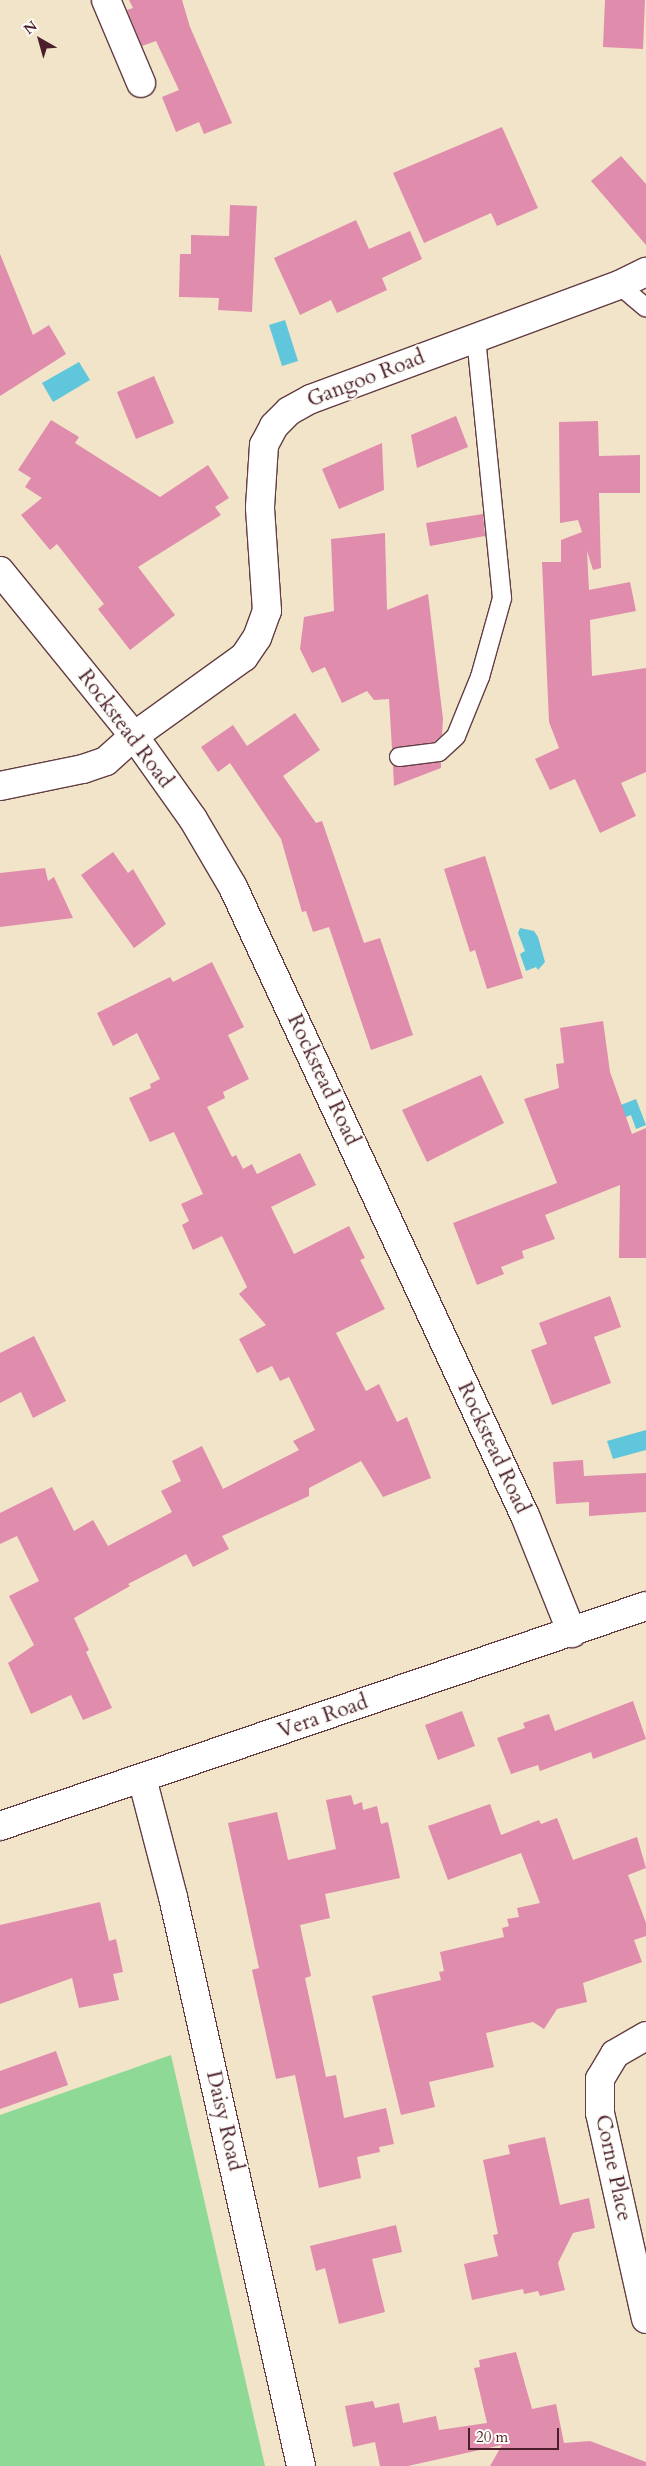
<!DOCTYPE html>
<style>
body{margin:0}
#map{position:relative;width:646px;height:2466px;overflow:hidden;background:#f2e4c8;font-family:Cardo,serif}
div>[style]{position:absolute}
.green>*{inset:0;background:#8ed996}
.water>*{inset:0;background:#5fc6dc}
.building>*{inset:0;background:#e08cad}
.roads{filter:drop-shadow(1px 0 #633d43) drop-shadow(-1px 0 #633d43) drop-shadow(0 1px #633d43) drop-shadow(0 -1px #633d43)}
.service>*{height:18px;margin:-9px;padding:0 9px;transform-origin:9px;border-radius:9px;background:#fff}
.minor>*{height:28px;margin:-14px;padding:0 14px;transform-origin:14px;border-radius:14px;background:#fff}
span{translate:-50% -50%;white-space:nowrap;text-align:center;line-height:1.15;-webkit-text-stroke:4px #fdfcf7;paint-order:stroke}
.street-label{font-size:21px;color:#4a1f2b}
.north{position:absolute;left:15px;top:15px;width:50px;height:50px;-webkit-text-stroke:4px #fdfcf7;paint-order:stroke;rotate:322deg;font-size:14px;font-weight:700;line-height:20px;text-align:center;color:#4a1f2b}
.north::after{content:'';display:block;margin:auto;width:18px;height:22px;background:#4a1f2b;clip-path:polygon(50% 0,100% 100%,50% 72%,0 100%)}
.scale{position:absolute;left:468px;top:2428px;width:91px;height:22px;box-sizing:border-box;border:2px solid #4a1f2b;border-top:0;padding-left:6px;font-size:15px;line-height:18px;white-space:nowrap;color:#4a1f2b;-webkit-text-stroke:4px #fdfcf7;paint-order:stroke}
</style>
<div id="map">
<div class="green">
<i style="clip-path:polygon(171px 2055px,265px 2466px,0 2466px,0 2115px)"></i>
</div>
<div class="water">
<i style="clip-path:polygon(285px 320px,298px 361px,282px 366px,269px 325px)"></i>
<i style="clip-path:polygon(79px 362px,90px 380px,53px 402px,42px 383px)"></i>
<i style="clip-path:polygon(520px 928px,534px 931px,538px 937px,545px 962px,538px 970px,536px 967px,526px 971px,520px 954px,525px 951px,518px 933px)"></i>
<i style="clip-path:polygon(636px 1099px,646px 1125px,636px 1129px,631px 1115px,611px 1123px,606px 1111px)"></i>
<i style="clip-path:polygon(646px 1430px,646px 1450px,613px 1459px,607px 1441px)"></i>
</div>
<div class="building">
<i style="clip-path:polygon(129px 0,182px 0,190px 27px,232px 123px,204px 134px,199px 122px,176px 132px,162px 97px,179px 90px,156px 41px,142px 46px,127px 10px,133px 8px)"></i>
<i style="clip-path:polygon(605px 0,645px 0,643px 49px,603px 47px)"></i>
<i style="clip-path:polygon(502px 127px,538px 208px,497px 226px,491px 213px,424px 243px,393px 173px)"></i>
<i style="clip-path:polygon(621px 156px,646px 184px,646px 245px,591px 181px)"></i>
<i style="clip-path:polygon(230px 205px,257px 206px,252px 312px,218px 310px,219px 298px,179px 297px,180px 254px,191px 254px,191px 235px,229px 236px)"></i>
<i style="clip-path:polygon(356px 220px,369px 249px,410px 231px,422px 259px,382px 278px,387px 290px,337px 313px,331px 300px,300px 315px,274px 258px)"></i>
<i style="clip-path:polygon(0 254px,33px 335px,49px 325px,66px 354px,0 396px)"></i>
<i style="clip-path:polygon(154px 376px,174px 423px,136px 439px,117px 392px)"></i>
<i style="clip-path:polygon(456px 416px,468px 447px,417px 468px,411px 435px)"></i>
<i style="clip-path:polygon(51px 420px,79px 437px,75px 443px,160px 497px,208px 465px,229px 498px,215px 507px,221px 515px,138px 567px,175px 615px,130px 650px,98px 609px,104px 604px,57px 544px,50px 550px,21px 515px,42px 498px,25px 487px,31px 478px,18px 470px)"></i>
<i style="clip-path:polygon(598px 421px,599px 456px,640px 455px,640px 493px,599px 493px,601px 568px,593px 570px,587px 551px,589px 590px,630px 582px,636px 611px,590px 620px,592px 676px,646px 668px,646px 772px,621px 783px,636px 816px,600px 833px,575px 779px,550px 790px,535px 759px,559px 748px,549px 722px,542px 562px,561px 562px,561px 540px,582px 532px,578px 520px,560px 523px,559px 422px)"></i>
<i style="clip-path:polygon(382px 443px,384px 490px,339px 509px,322px 469px)"></i>
<i style="clip-path:polygon(483px 514px,485px 536px,430px 546px,426px 523px)"></i>
<i style="clip-path:polygon(385px 533px,387px 610px,428px 594px,443px 719px,442px 735px,434px 742px,392px 749px,389px 699px,374px 700px,367px 691px,342px 703px,325px 667px,312px 673px,300px 649px,304px 617px,334px 611px,331px 539px)"></i>
<i style="clip-path:polygon(295px 713px,320px 750px,283px 776px,316px 823px,322px 821px,364px 943px,380px 938px,413px 1035px,371px 1050px,329px 927px,313px 932px,306px 911px,302px 912px,281px 839px,230px 763px,218px 772px,201px 747px,233px 725px,247px 746px)"></i>
<i style="clip-path:polygon(441px 762px,441px 768px,394px 786px,393px 766px)"></i>
<i style="clip-path:polygon(113px 852px,128px 873px,133px 869px,166px 924px,134px 948px,81px 875px)"></i>
<i style="clip-path:polygon(485px 856px,523px 978px,487px 989px,475px 950px,470px 952px,444px 869px)"></i>
<i style="clip-path:polygon(45px 868px,48px 881px,54px 877px,73px 918px,0 927px,0 873px)"></i>
<i style="clip-path:polygon(212px 962px,244px 1027px,228px 1035px,249px 1079px,223px 1092px,225px 1098px,207px 1107px,232px 1157px,236px 1155px,243px 1169px,252px 1164px,257px 1174px,300px 1153px,316px 1185px,271px 1207px,294px 1254px,349px 1226px,365px 1258px,360px 1260px,385px 1309px,336px 1333px,366px 1391px,379px 1384px,397px 1422px,407px 1417px,431px 1478px,383px 1497px,361px 1461px,309px 1488px,309px 1496px,222px 1536px,229px 1549px,193px 1567px,186px 1554px,128px 1584px,130px 1586px,74px 1618px,89px 1650px,86px 1652px,112px 1708px,83px 1720px,71px 1695px,31px 1714px,8px 1663px,34px 1645px,9px 1596px,39px 1581px,17px 1536px,0 1544px,0 1513px,52px 1487px,74px 1531px,93px 1520px,108px 1546px,172px 1512px,161px 1491px,181px 1481px,172px 1461px,202px 1446px,223px 1489px,299px 1450px,293px 1441px,315px 1430px,289px 1377px,280px 1381px,272px 1366px,257px 1373px,239px 1339px,266px 1325px,239px 1294px,247px 1287px,222px 1236px,193px 1250px,182px 1225px,189px 1221px,181px 1204px,203px 1194px,174px 1132px,150px 1142px,129px 1098px,151px 1088px,150px 1084px,160px 1079px,137px 1033px,113px 1046px,97px 1013px,170px 977px,173px 982px)"></i>
<i style="clip-path:polygon(603px 1021px,610px 1072px,632px 1134px,646px 1128px,646px 1258px,619px 1258px,620px 1185px,545px 1215px,555px 1239px,522px 1251px,524px 1258px,501px 1267px,504px 1274px,477px 1285px,453px 1223px,557px 1183px,524px 1099px,559px 1088px,556px 1064px,564px 1063px,560px 1028px)"></i>
<i style="clip-path:polygon(481px 1075px,504px 1123px,427px 1162px,402px 1110px)"></i>
<i style="clip-path:polygon(610px 1296px,621px 1327px,594px 1337px,611px 1383px,552px 1405px,531px 1350px,547px 1344px,539px 1323px)"></i>
<i style="clip-path:polygon(34px 1336px,66px 1401px,33px 1418px,21px 1392px,0 1403px,0 1353px)"></i>
<i style="clip-path:polygon(583px 1460px,584px 1476px,646px 1473px,646px 1512px,589px 1516px,589px 1502px,556px 1504px,553px 1462px)"></i>
<i style="clip-path:polygon(633px 1701px,646px 1739px,593px 1759px,591px 1752px,540px 1771px,538px 1765px,511px 1774px,497px 1738px,525px 1728px,523px 1723px,549px 1714px,555px 1731px)"></i>
<i style="clip-path:polygon(462px 1711px,475px 1746px,438px 1760px,425px 1725px)"></i>
<i style="clip-path:polygon(351px 1795px,354px 1805px,362px 1802px,363px 1810px,377px 1806px,381px 1824px,388px 1822px,400px 1878px,325px 1894px,330px 1918px,300px 1925px,311px 1976px,305px 1978px,326px 2077px,336px 2075px,344px 2118px,386px 2108px,394px 2144px,379px 2147px,380px 2152px,357px 2157px,361px 2178px,319px 2188px,295px 2075px,276px 2079px,252px 1970px,259px 1968px,228px 1823px,277px 1812px,288px 1860px,336px 1849px,326px 1800px)"></i>
<i style="clip-path:polygon(490px 1804px,501px 1835px,539px 1820px,541px 1824px,557px 1818px,573px 1860px,637px 1837px,646px 1868px,628px 1875px,646px 1923px,646px 1936px,634px 1940px,642px 1962px,583px 1983px,587px 2002px,557px 2009px,544px 2029px,533px 2022px,486px 2033px,494px 2067px,429px 2082px,435px 2107px,401px 2115px,372px 1996px,441px 1980px,439px 1972px,444px 1971px,440px 1952px,504px 1937px,502px 1928px,509px 1926px,507px 1919px,519px 1917px,517px 1908px,540px 1903px,521px 1853px,448px 1880px,428px 1826px)"></i>
<i style="clip-path:polygon(100px 1902px,109px 1941px,116px 1939px,123px 1972px,113px 1974px,119px 2000px,79px 2008px,72px 1978px,0 2004px,0 1925px)"></i>
<i style="clip-path:polygon(56px 2051px,68px 2085px,0 2109px,0 2071px)"></i>
<i style="clip-path:polygon(545px 2137px,560px 2205px,589px 2198px,595px 2228px,573px 2233px,558px 2263px,565px 2290px,540px 2296px,538px 2291px,524px 2294px,523px 2289px,472px 2300px,464px 2264px,498px 2256px,493px 2235px,498px 2234px,483px 2160px,510px 2154px,508px 2145px)"></i>
<i style="clip-path:polygon(396px 2225px,402px 2252px,372px 2259px,385px 2312px,339px 2324px,325px 2268px,316px 2271px,310px 2246px)"></i>
<i style="clip-path:polygon(516px 2352px,532px 2409px,556px 2404px,564px 2443px,590px 2441px,646px 2462px,646px 2466px,490px 2466px,502px 2445px,408px 2466px,380px 2466px,375px 2442px,353px 2447px,345px 2406px,373px 2401px,375px 2408px,399px 2403px,403px 2423px,436px 2416px,439px 2430px,487px 2423px,474px 2368px,480px 2367px,479px 2360px)"></i>
</div>
<div class="roads">
<div class="service">
<i style="left:619px;top:285px;width:35px;rotate:40deg"></i>
<i style="left:399px;top:757px;width:40px;rotate:-7.1deg"></i>
<i style="left:439px;top:752px;width:23px;rotate:-43deg"></i>
<i style="left:456px;top:736px;width:64px;rotate:-67.9deg"></i>
<i style="left:480px;top:677px;width:82px;rotate:-74.4deg"></i>
<i style="left:502px;top:598px;width:261px;rotate:-95.7deg"></i>
</div>
<div class="minor">
<i style="left:106px;top:0;width:90px;rotate:67.1deg"></i>
<i style="left:0;top:571px;width:213px;rotate:50.9deg"></i>
<i style="left:134px;top:736px;width:102px;rotate:54.6deg"></i>
<i style="left:193px;top:819px;width:79px;rotate:59.5deg"></i>
<i style="left:233px;top:887px;width:696px;rotate:65.09deg"></i>
<i style="left:526px;top:1518px;width:124px;rotate:68.2deg"></i>
<i style="left:0;top:786px;width:85px;rotate:-11.6deg"></i>
<i style="left:83px;top:769px;width:24px;rotate:-19deg"></i>
<i style="left:106px;top:761px;width:38px;rotate:-42deg"></i>
<i style="left:134px;top:736px;width:135px;rotate:-35.7deg"></i>
<i style="left:244px;top:657px;width:23px;rotate:-56deg"></i>
<i style="left:257px;top:638px;width:29px;rotate:-70deg"></i>
<i style="left:267px;top:611px;width:104px;rotate:-93.9deg"></i>
<i style="left:260px;top:507px;width:62px;rotate:-86.3deg"></i>
<i style="left:264px;top:445px;width:21px;rotate:-62deg"></i>
<i style="left:274px;top:426px;width:21px;rotate:-45deg"></i>
<i style="left:289px;top:411px;width:25px;rotate:-29deg"></i>
<i style="left:311px;top:399px;width:328px;rotate:-20.3deg"></i>
<i style="left:619px;top:285px;width:30px;rotate:-26deg"></i>
<i style="left:142px;top:1778px;width:123px;rotate:75.4deg"></i>
<i style="left:173px;top:1897px;width:583px;rotate:77.32deg"></i>
<i style="left:0;top:1826px;width:682px;rotate:-18.81deg"></i>
<i style="left:646px;top:2036px;width:36px;rotate:150deg"></i>
<i style="left:615px;top:2054px;width:29px;rotate:121deg"></i>
<i style="left:600px;top:2079px;width:34px;rotate:90deg"></i>
<i style="left:600px;top:2113px;width:211px;rotate:77.4deg"></i>
</div>
</div>
<div class="street-label">
<span style="left:366px;top:379px;rotate:-21deg">Gangoo Road</span>
<span style="left:125px;top:729px;rotate:53deg">Rockstead Road</span>
<span style="left:323px;top:1080px;rotate:65deg">Rockstead Road</span>
<span style="left:493px;top:1448px;rotate:65deg">Rockstead Road</span>
<span style="left:323px;top:1717px;rotate:-19deg">Vera Road</span>
<span style="left:224px;top:2121px;rotate:77deg">Daisy Road</span>
<span style="left:613px;top:2168px;rotate:78deg">Corne Place</span>
</div>
<div class="north">N</div>
<div class="scale">20 m</div>
</div>
